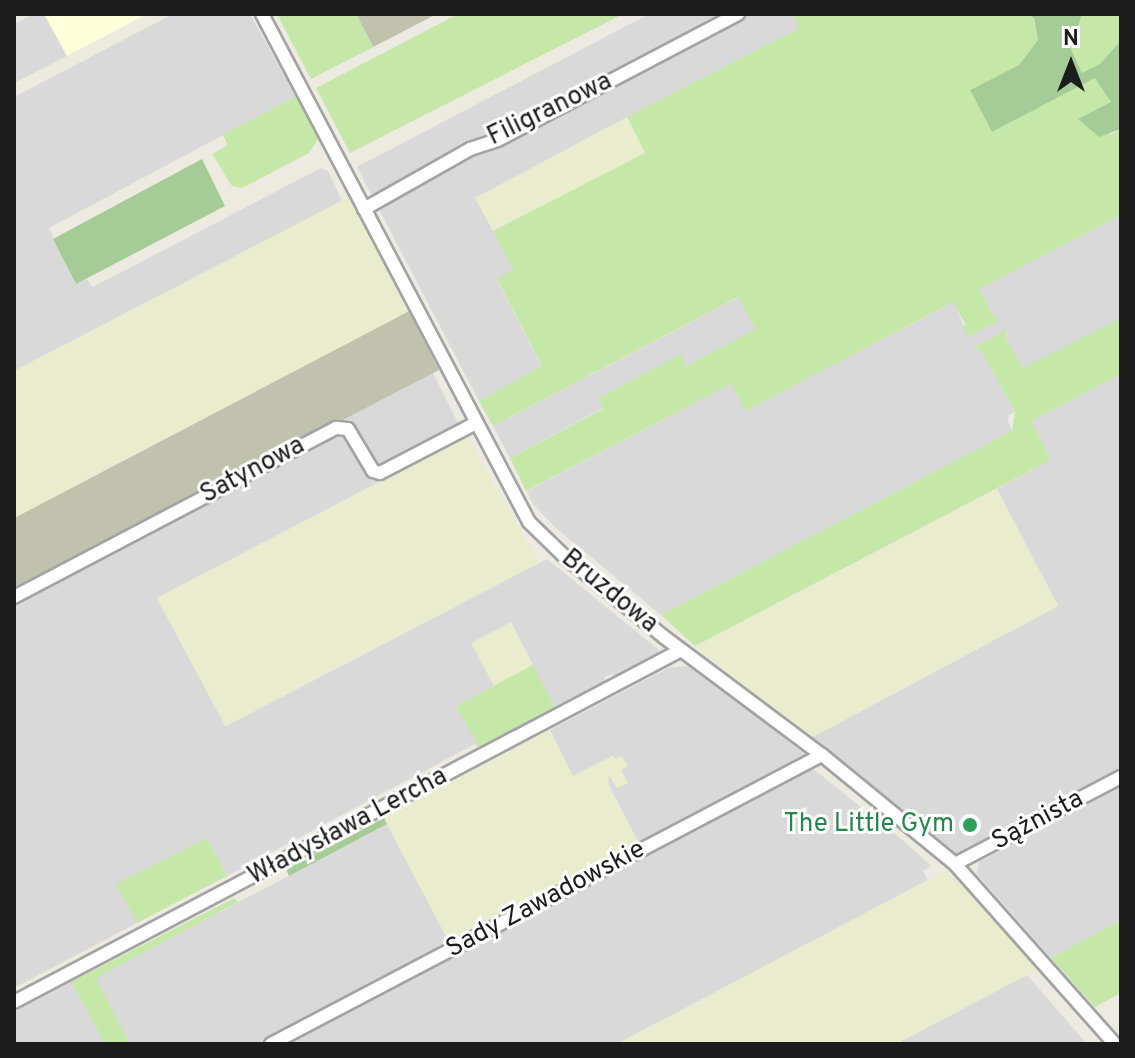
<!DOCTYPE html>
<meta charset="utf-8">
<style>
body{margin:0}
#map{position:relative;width:1135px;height:1058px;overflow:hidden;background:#edeae2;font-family:Overpass,sans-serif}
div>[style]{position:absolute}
.residential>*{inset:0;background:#dad9d9}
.education>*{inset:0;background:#fdfeda}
.construction>*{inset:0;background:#c1c2ae}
.farmland>*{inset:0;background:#e9eccd}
.grass>*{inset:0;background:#c5e8a8}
.forest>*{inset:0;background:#a5cc97}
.roads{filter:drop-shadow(2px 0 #a3a3a3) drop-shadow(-2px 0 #a3a3a3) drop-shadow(0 2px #a3a3a3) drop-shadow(0 -2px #a3a3a3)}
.minor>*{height:12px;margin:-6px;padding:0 6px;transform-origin:6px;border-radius:6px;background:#fff}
.dots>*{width:22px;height:22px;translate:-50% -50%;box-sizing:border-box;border:4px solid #fff;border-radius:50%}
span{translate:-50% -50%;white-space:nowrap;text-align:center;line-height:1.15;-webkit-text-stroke:6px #fff;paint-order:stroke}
.street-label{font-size:26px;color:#1c1c1c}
.leisure-label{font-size:26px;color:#27864d}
.right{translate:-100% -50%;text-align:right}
.frame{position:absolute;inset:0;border:16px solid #1c1c1c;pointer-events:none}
.north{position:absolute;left:1031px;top:24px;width:80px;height:80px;-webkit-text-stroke:6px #fff;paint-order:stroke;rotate:0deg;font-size:22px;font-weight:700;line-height:32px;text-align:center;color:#1c1c1c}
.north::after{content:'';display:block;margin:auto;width:28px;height:36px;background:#1c1c1c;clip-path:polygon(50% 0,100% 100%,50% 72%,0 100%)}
</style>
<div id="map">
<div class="residential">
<i style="clip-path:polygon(33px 14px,44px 14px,67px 56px,14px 83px,14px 24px)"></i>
<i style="clip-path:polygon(173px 14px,250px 14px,296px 96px,49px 228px,76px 284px,87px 279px,93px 287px,321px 168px,328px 171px,342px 201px,14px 371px,14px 97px)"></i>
<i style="clip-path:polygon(649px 14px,826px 14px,476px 198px,513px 270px,497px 280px,542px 367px,479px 401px,357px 167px)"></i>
<i style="clip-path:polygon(1121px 215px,1121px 318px,1023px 369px,1005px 337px,1008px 331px,974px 349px,981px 351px,1015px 412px,1009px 415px,1008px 421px,1012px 431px,661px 615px,556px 528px,533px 504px,527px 491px,731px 384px,746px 410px,954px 302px,968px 337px,1000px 320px,994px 317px,979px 289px)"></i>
<i style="clip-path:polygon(739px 297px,757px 330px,686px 366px,681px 355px,598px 398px,603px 408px,510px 458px,493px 426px)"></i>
<i style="clip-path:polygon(433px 373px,459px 425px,438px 437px,444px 448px,157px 598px,226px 726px,547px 559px,659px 650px,655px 657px,616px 679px,612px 674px,604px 677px,607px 683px,480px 749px,475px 744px,227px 876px,207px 838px,117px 884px,137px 923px,14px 988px,14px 591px)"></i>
<i style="clip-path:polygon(1121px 374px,1121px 772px,956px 854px,809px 739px,1058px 606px,997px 489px,1051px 460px,1031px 421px)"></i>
<i style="clip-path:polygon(693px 666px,808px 757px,802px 760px,905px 842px,931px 866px,923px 871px,928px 880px,617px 1044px,130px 1044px,95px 978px,387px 824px,450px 944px,640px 845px,608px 784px,607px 776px,621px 769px,622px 756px,615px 759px,613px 756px,573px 777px,550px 730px,670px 667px)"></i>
<i style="clip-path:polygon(1121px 787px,1121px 920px,1051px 958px,977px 874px,979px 862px)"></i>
<i style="clip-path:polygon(1027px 975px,1087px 1044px,896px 1044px)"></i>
<i style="clip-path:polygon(71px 982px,105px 1044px,14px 1044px,14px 1012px)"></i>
</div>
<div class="education">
<i style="clip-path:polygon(44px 14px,142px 14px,143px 16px,67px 56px)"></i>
</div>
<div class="construction">
<i style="clip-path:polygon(356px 14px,435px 14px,435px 15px,373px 47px)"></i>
<i style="clip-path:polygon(409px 311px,439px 370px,14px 591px,14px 518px)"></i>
</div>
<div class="farmland">
<i style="clip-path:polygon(627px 117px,645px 153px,493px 231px,475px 198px)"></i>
<i style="clip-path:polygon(349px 197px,409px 311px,14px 518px,14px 371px)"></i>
<i style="clip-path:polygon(467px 437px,539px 563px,225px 726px,157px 598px)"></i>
<i style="clip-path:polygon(997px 489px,1058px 606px,809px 739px,695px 646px)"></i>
<i style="clip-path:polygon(511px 622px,533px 665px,494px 686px,471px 643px)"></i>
<i style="clip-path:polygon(550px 730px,573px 776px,614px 755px,615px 759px,622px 756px,628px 766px,621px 770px,628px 783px,617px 788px,609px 775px,608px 785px,640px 845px,450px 944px,384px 818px)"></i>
<i style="clip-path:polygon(947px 870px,1038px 969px,896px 1044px,617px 1044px)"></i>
</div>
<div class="grass">
<i style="clip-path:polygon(277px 14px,356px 14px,373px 47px,311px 79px)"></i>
<i style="clip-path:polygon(458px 14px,623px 14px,350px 153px,316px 88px)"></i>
<i style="clip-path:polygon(792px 14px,1029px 14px,1033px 19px,1038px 40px,1019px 65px,970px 90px,992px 132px,1095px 78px,1112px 102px,1110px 135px,1121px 129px,1121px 215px,979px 289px,994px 317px,1001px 320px,968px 337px,963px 327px,966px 325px,953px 302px,746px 411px,731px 384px,526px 491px,510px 458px,603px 409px,598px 398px,681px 354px,686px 366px,756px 329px,738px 297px,493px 426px,479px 401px,542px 366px,497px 279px,513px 270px,493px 231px,645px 153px,627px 117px,799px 28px)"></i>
<i style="clip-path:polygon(1082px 14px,1121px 14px,1121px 40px,1100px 64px,1082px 74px,1071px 49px)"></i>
<i style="clip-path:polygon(296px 96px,320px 136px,309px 153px,242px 188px,232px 186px,212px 154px,228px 145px,223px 135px)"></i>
<i style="clip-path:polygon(1121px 318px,1121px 374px,1031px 421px,1051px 460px,695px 646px,661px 615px,1012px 431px,1015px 412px,981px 351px,972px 348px,1008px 329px,1005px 337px,1023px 368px)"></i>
<i style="clip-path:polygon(533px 665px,556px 710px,480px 749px,456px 706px)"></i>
<i style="clip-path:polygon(207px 838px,227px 876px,137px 923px,116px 884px)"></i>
<i style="clip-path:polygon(234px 898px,238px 902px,96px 978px,130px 1044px,105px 1044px,71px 982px)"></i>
<i style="clip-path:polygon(1121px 920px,1121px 993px,1095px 1007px,1051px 958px)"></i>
</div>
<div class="forest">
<i style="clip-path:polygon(1029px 14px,1082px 14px,1071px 49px,1082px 73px,1100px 64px,1121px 40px,1121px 129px,1099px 137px,1078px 119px,1111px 102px,1095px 78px,992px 132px,970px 90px,1019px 65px,1038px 40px,1034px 19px)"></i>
<i style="clip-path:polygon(202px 159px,225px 206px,76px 284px,53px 239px)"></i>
<i style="clip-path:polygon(384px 818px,387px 824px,289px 876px,286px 869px)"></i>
</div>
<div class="roads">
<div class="minor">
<i style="left:262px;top:14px;width:574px;rotate:62.27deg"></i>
<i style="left:529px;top:522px;width:49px;rotate:44.2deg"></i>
<i style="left:564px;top:556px;width:129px;rotate:39deg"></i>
<i style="left:664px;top:637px;width:197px;rotate:36.8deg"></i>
<i style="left:822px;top:755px;width:172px;rotate:39.3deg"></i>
<i style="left:955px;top:864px;width:241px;rotate:48.4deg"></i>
<i style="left:364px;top:209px;width:122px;rotate:-29.5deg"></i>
<i style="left:470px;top:149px;width:29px;rotate:-18deg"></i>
<i style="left:498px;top:140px;width:271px;rotate:-27.7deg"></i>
<i style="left:14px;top:597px;width:364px;rotate:-27.7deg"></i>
<i style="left:336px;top:428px;width:12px;rotate:5deg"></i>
<i style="left:348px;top:429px;width:49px;rotate:59.2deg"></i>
<i style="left:373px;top:471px;width:7px;rotate:16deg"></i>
<i style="left:380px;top:473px;width:108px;rotate:-27.5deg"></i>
<i style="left:955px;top:864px;width:187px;rotate:-27.7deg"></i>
<i style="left:14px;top:1002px;width:754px;rotate:-27.82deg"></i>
<i style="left:271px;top:1044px;width:622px;rotate:-27.68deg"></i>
</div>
</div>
<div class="dots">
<i style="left:970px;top:825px;background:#2e9e5b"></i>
</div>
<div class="street-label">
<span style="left:550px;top:110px;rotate:-26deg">Filigranowa</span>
<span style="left:253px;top:471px;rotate:-28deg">Satynowa</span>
<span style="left:609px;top:592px;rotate:39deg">Bruzdowa</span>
<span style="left:1038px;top:821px;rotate:-28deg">Sążnista</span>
<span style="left:348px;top:827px;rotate:-28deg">Władysława Lercha</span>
<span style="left:546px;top:900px;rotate:-28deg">Sady Zawadowskie</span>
</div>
<div class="leisure-label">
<span class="right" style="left:954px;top:825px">The Little Gym</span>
</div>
<div class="frame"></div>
<div class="north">N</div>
</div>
